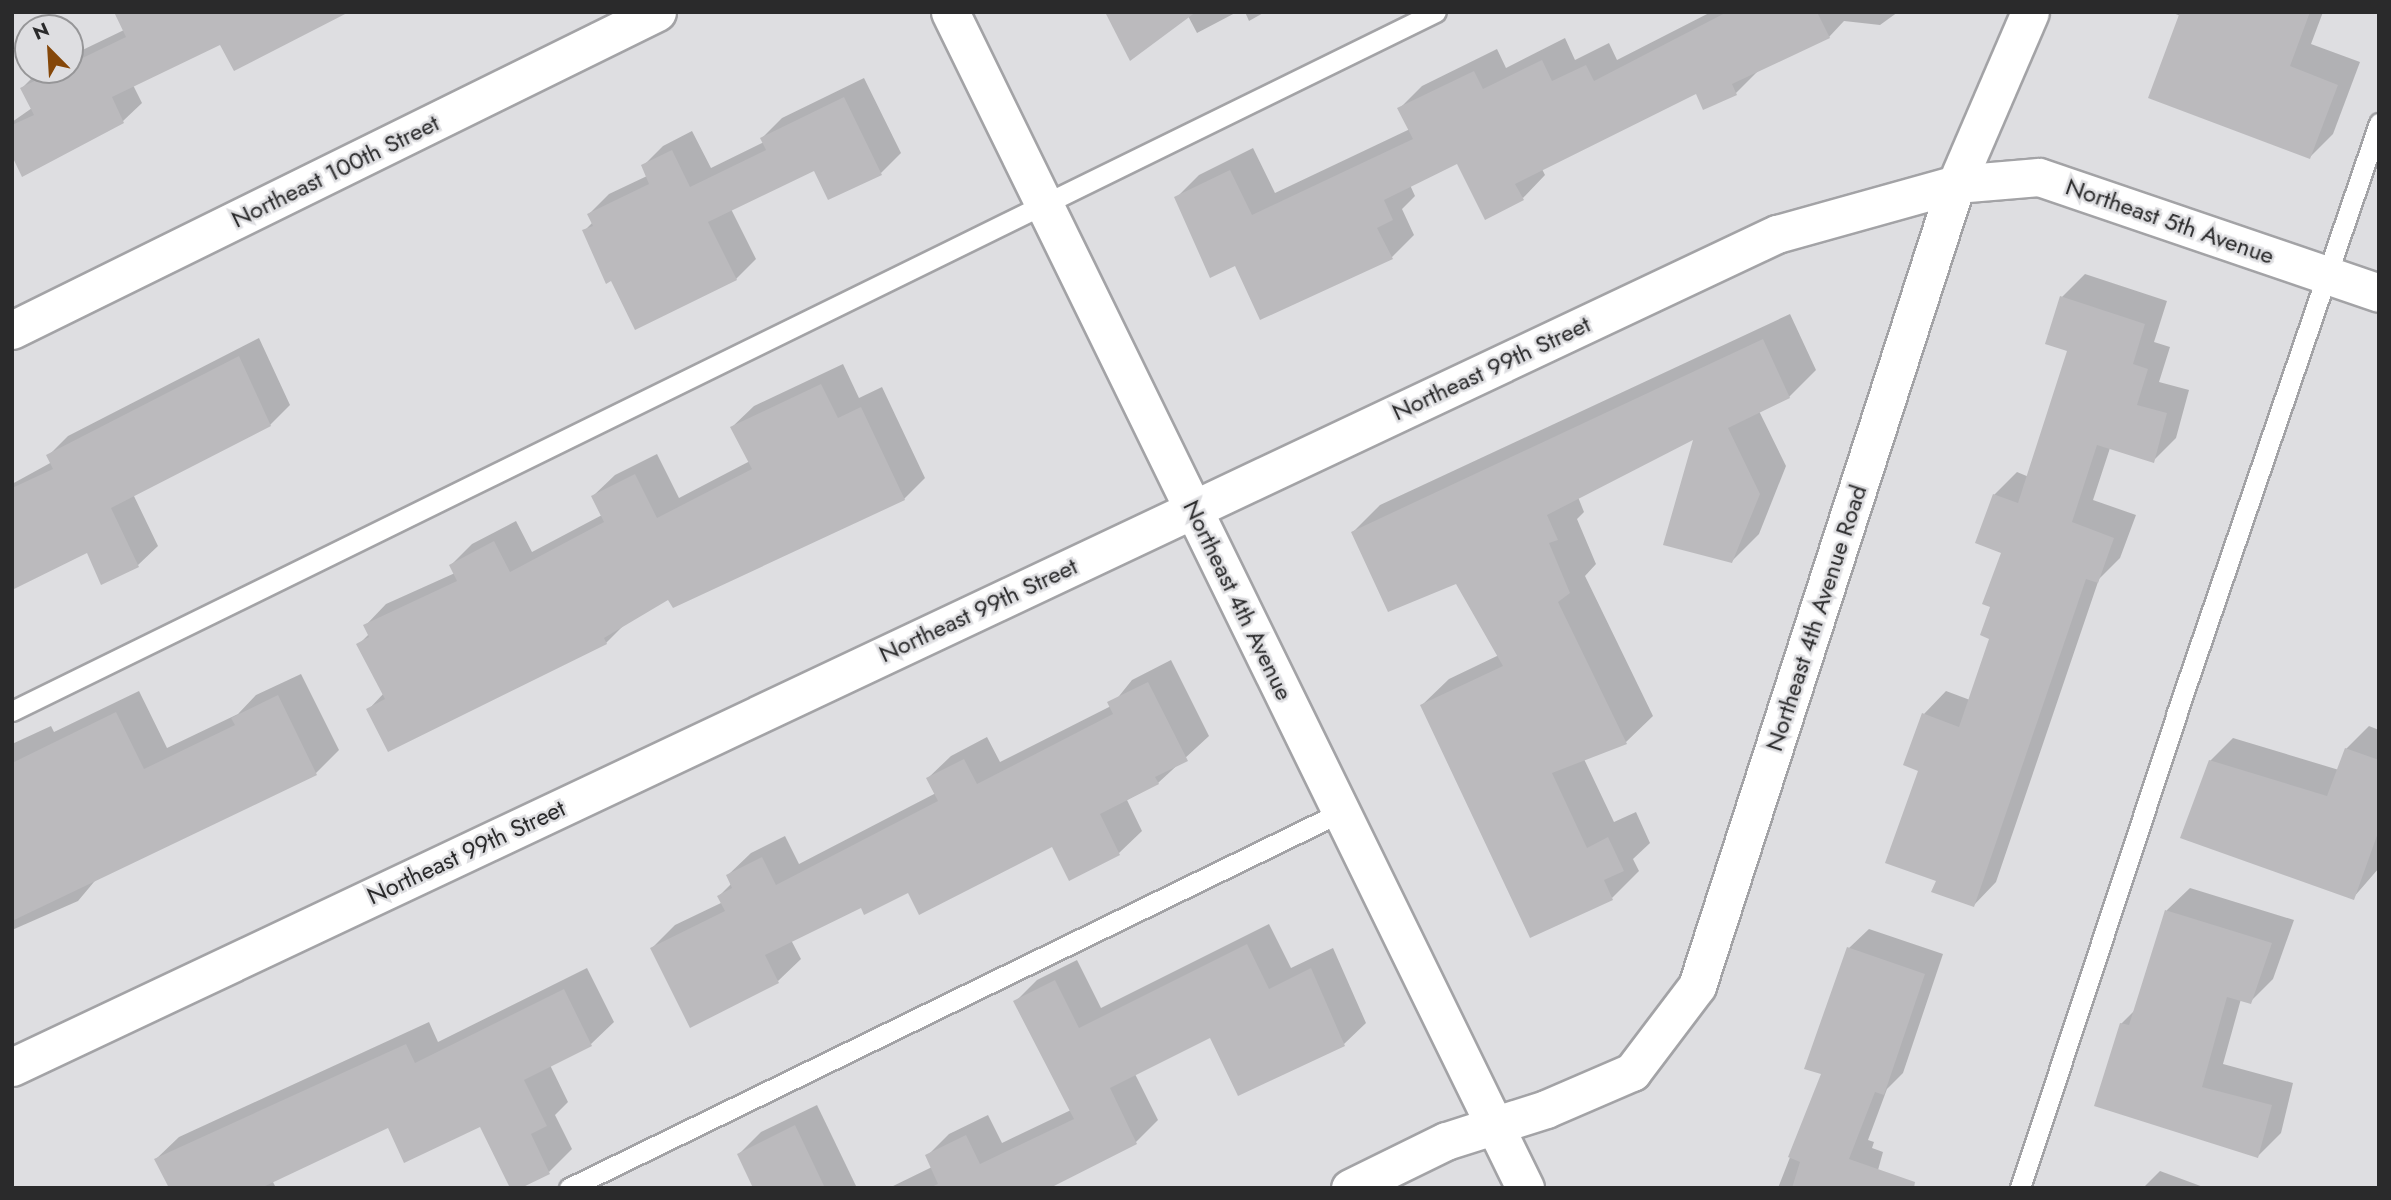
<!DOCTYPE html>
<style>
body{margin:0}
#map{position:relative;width:2391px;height:1200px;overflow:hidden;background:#dedee1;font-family:Jost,sans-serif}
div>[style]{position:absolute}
.shadow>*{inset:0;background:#0003}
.building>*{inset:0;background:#bbbabd}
.roads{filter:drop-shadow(2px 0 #a3a3a6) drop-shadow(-2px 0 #a3a3a6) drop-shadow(0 2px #a3a3a6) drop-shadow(0 -2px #a3a3a6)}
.lane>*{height:19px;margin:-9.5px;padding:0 9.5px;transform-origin:9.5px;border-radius:9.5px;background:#fff}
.street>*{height:37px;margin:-18.5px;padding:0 18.5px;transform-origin:18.5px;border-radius:18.5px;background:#fff}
span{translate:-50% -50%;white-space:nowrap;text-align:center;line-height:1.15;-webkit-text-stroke:5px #dedee1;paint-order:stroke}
.street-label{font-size:24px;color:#2a2a2b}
.frame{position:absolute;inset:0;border:14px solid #2a2a2b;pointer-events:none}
.north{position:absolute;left:14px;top:14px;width:70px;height:70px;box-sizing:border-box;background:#dedee1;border:2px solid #969698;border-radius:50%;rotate:336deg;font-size:19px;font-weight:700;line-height:28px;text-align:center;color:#2a2a2b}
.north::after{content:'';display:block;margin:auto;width:24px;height:32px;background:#854709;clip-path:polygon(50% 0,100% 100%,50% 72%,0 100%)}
</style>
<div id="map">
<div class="shadow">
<i style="clip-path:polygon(1107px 12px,1237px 12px,1197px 33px,1188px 16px)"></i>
<i style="clip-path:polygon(1245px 12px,1265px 12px,1249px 21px)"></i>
<i style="clip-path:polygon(1711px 12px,1898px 12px,1880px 25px,1844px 21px,1829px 37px,1759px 70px,1736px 93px,1696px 91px,1542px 169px,1545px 175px,1523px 198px,1457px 162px,1410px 185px,1415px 196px,1402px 209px,1414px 235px,1392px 257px,1236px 264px,1176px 198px,1199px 175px,1253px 148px,1275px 193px,1410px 129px,1400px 108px,1422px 86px,1497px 49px,1506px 68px,1565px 38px,1575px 60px,1609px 43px,1617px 60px)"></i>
<i style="clip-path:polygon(2170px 12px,2323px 12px,2311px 44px,2360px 62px,2333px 134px,2310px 157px,2181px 16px)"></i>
<i style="clip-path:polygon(124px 30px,221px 43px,133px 85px,142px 103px,123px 121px,12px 152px,12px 122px,32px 108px,22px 88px,40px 70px,70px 70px,70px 56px)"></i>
<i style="clip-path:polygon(864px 78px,901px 153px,881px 173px,815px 168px,731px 209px,756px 259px,736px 279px,612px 278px,584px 231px,593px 222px,589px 214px,609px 194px,647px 176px,643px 166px,663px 146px,692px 131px,711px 168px,764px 142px,762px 138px,782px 118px)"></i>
<i style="clip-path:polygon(2085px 274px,2167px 301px,2154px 342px,2170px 347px,2159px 382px,2189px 390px,2176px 438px,2153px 461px,2110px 448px,2093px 500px,2136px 515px,2120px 558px,2099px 579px,1996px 882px,1974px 905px,1938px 880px,1920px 770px,1924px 714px,1946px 691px,1970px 700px,1991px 638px,2003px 552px,1994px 495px,2017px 472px,2029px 477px,2069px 350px,2062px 297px)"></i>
<i style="clip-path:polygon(1790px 314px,1816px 370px,1789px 397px,1759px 411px,1786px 466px,1759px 534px,1732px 561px,1695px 437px,1578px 497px,1584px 512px,1577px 519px,1596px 564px,1585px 576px,1653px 716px,1626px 742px,1584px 759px,1614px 822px,1636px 812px,1650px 843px,1633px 859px,1639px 871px,1612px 898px,1422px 705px,1449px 679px,1499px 655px,1456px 582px,1353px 532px,1380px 505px)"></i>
<i style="clip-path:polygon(259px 338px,290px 405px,270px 425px,133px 494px,158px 546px,138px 565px,102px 582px,87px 551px,12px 588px,12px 484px,52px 462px,48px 456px,68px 436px)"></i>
<i style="clip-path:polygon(843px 364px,859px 398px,882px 387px,925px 478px,904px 499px,669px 597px,626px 623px,606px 643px,368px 710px,384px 693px,359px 644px,369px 634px,365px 626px,386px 604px,455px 573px,451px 565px,472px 544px,516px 521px,532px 552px,602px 515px,593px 496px,615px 475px,657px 454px,679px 498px,750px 461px,732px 427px,754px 406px)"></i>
<i style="clip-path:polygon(1171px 660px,1209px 736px,1158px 783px,1127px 800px,1142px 831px,1119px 853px,1053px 844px,861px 905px,791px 940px,801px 959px,778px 981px,652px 948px,675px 925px,723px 902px,719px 896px,732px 883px,728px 875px,751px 853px,785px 836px,799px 864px,936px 793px,928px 778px,951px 756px,987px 737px,1000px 762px,1111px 706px,1132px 680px)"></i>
<i style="clip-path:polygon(301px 674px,339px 750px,316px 773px,99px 876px,78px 901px,12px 930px,12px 744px,51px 726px,54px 732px,139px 691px,167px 748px,238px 714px,256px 695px)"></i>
<i style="clip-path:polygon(2369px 726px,2379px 730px,2379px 868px,2353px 898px,2210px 761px,2233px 738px,2339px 770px,2346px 749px)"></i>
<i style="clip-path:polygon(2190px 888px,2294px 920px,2273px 979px,2250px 1002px,2241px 999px,2223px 1064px,2293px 1083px,2281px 1133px,2258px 1156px,2121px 1024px,2136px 1009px,2167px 910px)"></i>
<i style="clip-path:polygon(1269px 924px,1291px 968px,1333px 948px,1366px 1023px,1344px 1044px,1210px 1035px,1135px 1074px,1158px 1120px,1136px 1142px,1045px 1188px,889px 1188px,932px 1167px,927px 1156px,949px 1134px,988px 1115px,1002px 1143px,1071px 1110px,1016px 1001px,1037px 980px,1077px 960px,1101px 1008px)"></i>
<i style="clip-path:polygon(1869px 929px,1943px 954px,1903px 1073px,1887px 1089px,1868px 1140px,1874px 1142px,1872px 1148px,1883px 1152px,1873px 1188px,1778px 1188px,1823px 1073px,1849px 948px)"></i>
<i style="clip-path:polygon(587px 968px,614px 1022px,591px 1044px,550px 1065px,568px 1102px,555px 1115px,572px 1149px,549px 1172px,481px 1125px,389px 1126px,272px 1180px,276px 1188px,171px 1188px,156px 1159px,179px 1137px,429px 1022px,438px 1042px)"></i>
<i style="clip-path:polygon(817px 1105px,857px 1188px,755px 1188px,739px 1154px,761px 1132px)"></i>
<i style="clip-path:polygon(2160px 1171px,2206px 1188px,2143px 1188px)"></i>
</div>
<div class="building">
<i style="clip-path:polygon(114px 12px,349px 12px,234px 71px,220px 45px,112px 97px,124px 123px,22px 177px,12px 156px,12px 125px,34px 115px,20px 88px,57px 70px,70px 70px,70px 64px,126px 37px)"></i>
<i style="clip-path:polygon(1105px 12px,1196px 12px,1130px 61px)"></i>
<i style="clip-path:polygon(1727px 12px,1817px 12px,1830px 38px,1732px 84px,1737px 95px,1703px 110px,1696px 94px,1515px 184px,1524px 200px,1485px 220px,1457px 164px,1384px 200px,1393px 220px,1377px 228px,1393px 259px,1260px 320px,1235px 266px,1210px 278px,1174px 197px,1230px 170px,1252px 215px,1413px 139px,1397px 108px,1474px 71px,1483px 89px,1542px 60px,1552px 81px,1586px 65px,1594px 81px)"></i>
<i style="clip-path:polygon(2180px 12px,2310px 12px,2290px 66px,2338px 85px,2310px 159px,2148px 98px)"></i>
<i style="clip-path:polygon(844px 97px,882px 175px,828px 200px,814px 171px,708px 222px,737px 280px,635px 330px,611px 281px,606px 284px,582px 230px,593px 226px,587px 214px,649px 184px,641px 165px,672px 150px,690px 187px,766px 150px,760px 138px)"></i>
<i style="clip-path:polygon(2060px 296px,2145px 324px,2133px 364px,2148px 369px,2137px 405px,2167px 413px,2154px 463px,2097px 445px,2072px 522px,2114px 538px,2098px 583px,2086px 579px,1974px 907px,1931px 892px,1936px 881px,1885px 863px,1918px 771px,1903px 765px,1922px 713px,1959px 727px,1989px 639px,1980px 635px,1990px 607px,1982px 604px,2001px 553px,1975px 543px,1993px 494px,2018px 503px,2067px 351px,2045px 344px)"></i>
<i style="clip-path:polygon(1763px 339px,1790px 398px,1728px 428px,1760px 494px,1732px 563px,1663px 545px,1693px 440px,1547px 515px,1558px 540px,1549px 543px,1570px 593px,1558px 602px,1627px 744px,1552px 773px,1587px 848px,1608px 837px,1624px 871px,1604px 880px,1613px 900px,1530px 938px,1420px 705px,1503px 666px,1456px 584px,1388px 612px,1351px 532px)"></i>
<i style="clip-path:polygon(239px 356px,271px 426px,111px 508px,139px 567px,101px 585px,87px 553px,12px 590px,12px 488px,53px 469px,46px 455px)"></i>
<i style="clip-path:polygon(821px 384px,838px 418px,861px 407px,905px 500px,673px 608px,668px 600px,604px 638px,607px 644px,388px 752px,366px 709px,385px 699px,356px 644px,369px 637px,363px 625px,457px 581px,449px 565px,494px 541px,510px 572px,604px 522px,591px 496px,635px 474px,657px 518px,752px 469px,730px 427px)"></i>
<i style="clip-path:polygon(1148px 682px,1188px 761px,1155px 777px,1159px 784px,1100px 814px,1120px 855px,1069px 881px,1052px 847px,919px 915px,908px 893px,864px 915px,861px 908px,765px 955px,779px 983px,690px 1028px,650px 948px,725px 911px,717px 896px,732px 888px,726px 875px,762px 857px,776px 885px,938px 801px,926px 778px,964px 759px,977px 784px,1113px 714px,1107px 702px)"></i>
<i style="clip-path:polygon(278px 695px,317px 775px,12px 921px,12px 763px,116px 712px,144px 769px,235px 725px,231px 718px)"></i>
<i style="clip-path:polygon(2345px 748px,2379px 760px,2379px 830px,2354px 900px,2180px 838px,2209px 760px,2327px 796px)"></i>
<i style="clip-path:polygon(2165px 910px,2272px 943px,2251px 1004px,2227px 997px,2202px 1087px,2272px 1105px,2258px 1158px,2094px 1106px,2120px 1023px,2129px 1025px)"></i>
<i style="clip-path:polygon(1247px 944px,1269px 989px,1311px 968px,1345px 1046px,1238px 1096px,1210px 1038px,1110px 1088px,1137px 1144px,1050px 1188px,929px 1188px,938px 1184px,925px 1155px,966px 1135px,980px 1164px,1074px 1119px,1013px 1001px,1055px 980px,1079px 1028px)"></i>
<i style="clip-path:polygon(1847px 947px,1925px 974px,1884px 1095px,1875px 1092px,1849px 1159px,1915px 1182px,1914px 1188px,1792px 1188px,1800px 1162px,1788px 1157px,1821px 1074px,1804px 1069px)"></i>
<i style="clip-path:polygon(564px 989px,592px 1046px,524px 1080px,547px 1126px,531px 1134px,550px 1174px,521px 1188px,510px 1188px,480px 1127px,404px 1163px,388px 1128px,261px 1188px,169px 1188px,154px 1159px,406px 1044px,415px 1063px)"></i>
<i style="clip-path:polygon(795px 1125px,825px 1188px,753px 1188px,737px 1154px)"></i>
</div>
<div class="roads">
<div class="lane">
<i style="left:12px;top:711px;width:1586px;rotate:-26.15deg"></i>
<i style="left:569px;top:1188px;width:859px;rotate:-25.97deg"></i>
<i style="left:2020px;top:1188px;width:498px;rotate:-71.7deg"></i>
<i style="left:2176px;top:715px;width:626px;rotate:-71.07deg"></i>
</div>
<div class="street">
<i style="left:950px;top:12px;width:1309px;rotate:63.94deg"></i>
<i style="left:12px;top:330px;width:719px;rotate:-26.24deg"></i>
<i style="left:12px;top:1067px;width:1952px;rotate:-25.27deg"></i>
<i style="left:1777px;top:234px;width:186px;rotate:-15.6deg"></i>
<i style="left:1956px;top:184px;width:83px;rotate:-4.8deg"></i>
<i style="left:2039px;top:177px;width:359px;rotate:18.8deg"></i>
<i style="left:1350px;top:1188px;width:107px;rotate:-26.1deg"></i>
<i style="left:1446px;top:1141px;width:105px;rotate:-17.7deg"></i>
<i style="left:1546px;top:1109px;width:94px;rotate:-23.3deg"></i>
<i style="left:1632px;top:1072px;width:108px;rotate:-52.9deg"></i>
<i style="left:1697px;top:986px;width:843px;rotate:-72.1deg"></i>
<i style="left:1956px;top:184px;width:187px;rotate:-66.7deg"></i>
</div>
</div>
<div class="street-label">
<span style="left:335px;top:171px;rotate:-26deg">Northeast 100th Street</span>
<span style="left:2170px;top:221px;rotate:19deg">Northeast 5th Avenue</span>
<span style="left:1491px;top:368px;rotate:-25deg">Northeast 99th Street</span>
<span style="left:1238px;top:600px;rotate:64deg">Northeast 4th Avenue</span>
<span style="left:978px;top:610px;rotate:-25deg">Northeast 99th Street</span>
<span style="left:1816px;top:618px;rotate:-72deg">Northeast 4th Avenue Road</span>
<span style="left:466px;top:852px;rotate:-25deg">Northeast 99th Street</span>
</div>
<div class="frame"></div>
<div class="north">N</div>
</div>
